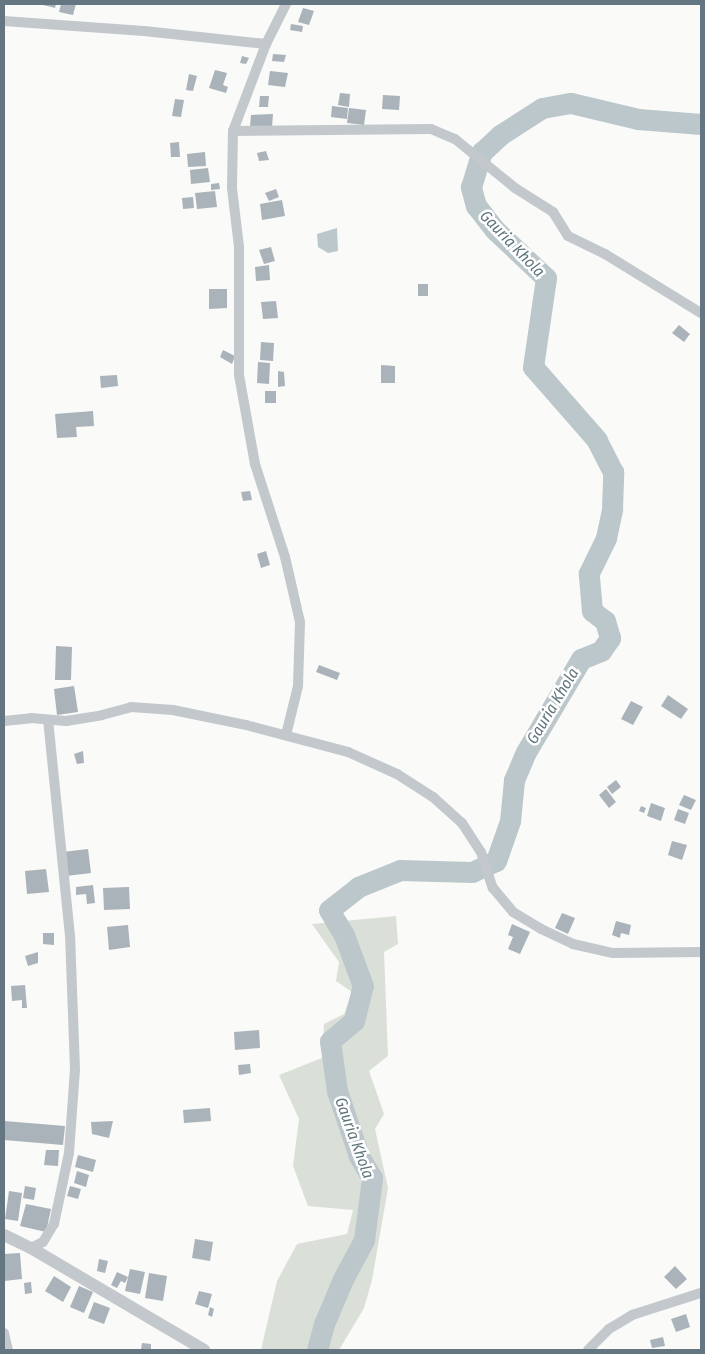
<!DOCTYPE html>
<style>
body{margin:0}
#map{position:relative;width:705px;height:1354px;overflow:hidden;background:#fafaf8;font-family:"Fira Sans Condensed",sans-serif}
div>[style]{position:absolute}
.green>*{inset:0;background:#dadfd7}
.water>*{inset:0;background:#bbc7cb}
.river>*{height:21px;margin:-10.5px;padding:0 10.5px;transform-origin:10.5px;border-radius:10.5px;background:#bbc7cb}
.building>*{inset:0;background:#aab3b9}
.minor>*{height:10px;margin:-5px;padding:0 5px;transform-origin:5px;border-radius:5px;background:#c3c8cc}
.tertiary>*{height:12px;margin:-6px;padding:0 6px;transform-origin:6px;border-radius:6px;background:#c3c8cc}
span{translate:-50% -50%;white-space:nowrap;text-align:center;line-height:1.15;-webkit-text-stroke:5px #fff;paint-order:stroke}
.water-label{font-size:16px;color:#60757c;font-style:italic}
.frame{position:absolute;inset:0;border:5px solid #657683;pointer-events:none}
</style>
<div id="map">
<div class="green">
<i style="clip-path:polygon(396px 916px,398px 944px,384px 952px,388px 1056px,369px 1071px,384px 1114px,375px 1129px,388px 1188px,372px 1280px,364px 1308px,339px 1350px,261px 1350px,277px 1281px,297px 1244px,347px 1234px,353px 1210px,308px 1206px,293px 1166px,299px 1119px,279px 1075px,322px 1058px,324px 1024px,344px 1014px,352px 992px,336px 981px,339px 962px,312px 924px)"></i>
</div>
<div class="water">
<i style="clip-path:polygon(337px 228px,338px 251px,328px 253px,318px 247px,317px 234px)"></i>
</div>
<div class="river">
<i style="left:317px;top:1350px;width:27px;rotate:-75deg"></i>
<i style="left:324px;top:1324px;width:49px;rotate:-67.1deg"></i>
<i style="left:343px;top:1279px;width:44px;rotate:-61.7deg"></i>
<i style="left:364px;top:1240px;width:63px;rotate:-82.6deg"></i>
<i style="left:372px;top:1178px;width:26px;rotate:-121deg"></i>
<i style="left:359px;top:1156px;width:69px;rotate:-108.7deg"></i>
<i style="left:337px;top:1091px;width:50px;rotate:-98deg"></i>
<i style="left:330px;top:1041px;width:31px;rotate:-40deg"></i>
<i style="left:354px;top:1021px;width:36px;rotate:-76deg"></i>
<i style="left:363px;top:986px;width:54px;rotate:-110.4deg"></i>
<i style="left:344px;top:935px;width:29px;rotate:-121deg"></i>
<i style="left:329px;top:910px;width:37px;rotate:-38deg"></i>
<i style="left:358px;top:887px;width:45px;rotate:-22deg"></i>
<i style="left:400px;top:870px;width:72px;rotate:1.6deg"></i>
<i style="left:472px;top:872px;width:26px;rotate:-25deg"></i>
<i style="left:496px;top:861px;width:42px;rotate:-70.7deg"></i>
<i style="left:510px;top:821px;width:41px;rotate:-84.4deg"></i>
<i style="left:514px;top:780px;width:30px;rotate:-67deg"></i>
<i style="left:526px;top:752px;width:108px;rotate:-59.4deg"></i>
<i style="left:581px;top:659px;width:22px;rotate:-22deg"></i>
<i style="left:601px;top:651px;width:16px;rotate:-55deg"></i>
<i style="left:610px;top:638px;width:18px;rotate:-106deg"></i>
<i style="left:605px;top:621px;width:16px;rotate:-142deg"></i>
<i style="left:592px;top:611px;width:38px;rotate:-95deg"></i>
<i style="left:589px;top:573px;width:39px;rotate:-64deg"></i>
<i style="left:606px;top:538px;width:30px;rotate:-78deg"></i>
<i style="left:612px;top:509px;width:37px;rotate:-88deg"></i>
<i style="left:613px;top:472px;width:36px;rotate:-117deg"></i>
<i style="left:597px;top:440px;width:97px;rotate:-131.2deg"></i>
<i style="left:533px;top:367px;width:90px;rotate:-81.7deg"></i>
<i style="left:546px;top:278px;width:70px;rotate:-136.7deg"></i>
<i style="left:495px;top:230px;width:31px;rotate:-128deg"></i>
<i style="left:476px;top:206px;width:20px;rotate:-105deg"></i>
<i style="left:471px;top:187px;width:37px;rotate:-73deg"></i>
<i style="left:482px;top:152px;width:25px;rotate:-43deg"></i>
<i style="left:500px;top:135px;width:50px;rotate:-32.7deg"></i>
<i style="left:542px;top:108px;width:29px;rotate:-10deg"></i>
<i style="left:571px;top:103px;width:69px;rotate:13.4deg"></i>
<i style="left:638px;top:119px;width:63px;rotate:4.5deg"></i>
</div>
<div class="building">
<i style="clip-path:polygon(39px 4px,56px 4px,55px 8px)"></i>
<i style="clip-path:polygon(61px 4px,76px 4px,73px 15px,59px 12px)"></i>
<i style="clip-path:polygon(303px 8px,314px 11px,309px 25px,298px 22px)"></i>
<i style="clip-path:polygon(291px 24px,303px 26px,302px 32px,290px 30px)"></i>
<i style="clip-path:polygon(273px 54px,286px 55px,284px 62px,272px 61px)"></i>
<i style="clip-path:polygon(242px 56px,249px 58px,246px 64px,240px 63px)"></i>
<i style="clip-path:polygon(215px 70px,227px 73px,223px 85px,228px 87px,226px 93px,209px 88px)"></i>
<i style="clip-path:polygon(270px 71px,288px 73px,285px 87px,268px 85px)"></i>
<i style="clip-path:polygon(189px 74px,197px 76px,193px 91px,186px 90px)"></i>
<i style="clip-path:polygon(340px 93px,350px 94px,349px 107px,338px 105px)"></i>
<i style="clip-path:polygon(383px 95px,400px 96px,399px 110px,382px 109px)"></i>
<i style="clip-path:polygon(260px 96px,269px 96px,268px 107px,259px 107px)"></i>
<i style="clip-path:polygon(175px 99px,184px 100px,181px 117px,172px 116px)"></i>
<i style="clip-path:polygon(332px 106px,348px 108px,347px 119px,331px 117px)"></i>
<i style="clip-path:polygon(349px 108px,366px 110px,364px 125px,347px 123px)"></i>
<i style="clip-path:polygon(273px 114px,272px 127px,250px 127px,251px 115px)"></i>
<i style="clip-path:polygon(179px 142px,180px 157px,171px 157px,170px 143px)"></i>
<i style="clip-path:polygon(266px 151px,269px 160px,259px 161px,257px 153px)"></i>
<i style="clip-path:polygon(205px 152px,206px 166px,188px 167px,187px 154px)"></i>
<i style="clip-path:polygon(208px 168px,210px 182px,191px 184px,190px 170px)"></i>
<i style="clip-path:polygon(219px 183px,220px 189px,211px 190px,211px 184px)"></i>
<i style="clip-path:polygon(276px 189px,279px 197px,269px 201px,265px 193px)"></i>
<i style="clip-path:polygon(215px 191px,217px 207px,197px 209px,195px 193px)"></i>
<i style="clip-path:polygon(193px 197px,194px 208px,183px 209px,182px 198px)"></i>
<i style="clip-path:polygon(282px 200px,285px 216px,262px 220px,260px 204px)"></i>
<i style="clip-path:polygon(271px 247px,275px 261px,264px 264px,259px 250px)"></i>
<i style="clip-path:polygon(269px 265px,270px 280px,256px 281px,255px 267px)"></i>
<i style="clip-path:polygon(418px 284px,428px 284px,428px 296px,418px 296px)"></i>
<i style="clip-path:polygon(209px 289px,227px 289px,227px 308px,209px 309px)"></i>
<i style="clip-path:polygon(276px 301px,278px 318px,263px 319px,261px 302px)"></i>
<i style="clip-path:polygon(679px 325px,690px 334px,684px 342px,672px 333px)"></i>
<i style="clip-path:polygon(261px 342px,274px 343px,273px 361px,260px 360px)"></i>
<i style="clip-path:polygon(223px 350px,235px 356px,232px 364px,220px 357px)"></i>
<i style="clip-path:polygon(258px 362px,270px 363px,269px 384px,257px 383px)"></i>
<i style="clip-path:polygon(381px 365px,395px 366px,395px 383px,381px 383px)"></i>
<i style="clip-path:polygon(278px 371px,284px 372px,285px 386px,278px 387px)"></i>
<i style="clip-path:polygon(117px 375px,118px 386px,101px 388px,100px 376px)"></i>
<i style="clip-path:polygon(265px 391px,276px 391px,276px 403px,265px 403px)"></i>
<i style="clip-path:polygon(93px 411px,94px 426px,76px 427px,77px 437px,57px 438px,55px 414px)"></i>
<i style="clip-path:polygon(250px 491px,252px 500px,243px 501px,241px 492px)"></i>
<i style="clip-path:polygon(266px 551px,270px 565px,261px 568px,257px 554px)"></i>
<i style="clip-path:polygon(56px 646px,72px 647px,71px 680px,55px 680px)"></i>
<i style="clip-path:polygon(319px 665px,340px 673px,337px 680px,316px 672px)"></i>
<i style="clip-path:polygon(74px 686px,78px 712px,57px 715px,54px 689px)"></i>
<i style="clip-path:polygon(668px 695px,688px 709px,681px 719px,661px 706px)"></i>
<i style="clip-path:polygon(631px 701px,643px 707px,633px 725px,621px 719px)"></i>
<i style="clip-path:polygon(83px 751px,84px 763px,77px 764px,74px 754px)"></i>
<i style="clip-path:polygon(616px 780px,621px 787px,612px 794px,607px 787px)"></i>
<i style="clip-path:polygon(606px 789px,616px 802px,609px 808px,599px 795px)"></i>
<i style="clip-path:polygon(684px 795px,696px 800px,691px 810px,679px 805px)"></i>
<i style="clip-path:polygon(651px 803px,665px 808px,661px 821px,647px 816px)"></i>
<i style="clip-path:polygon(641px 806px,646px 808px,644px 813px,639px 811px)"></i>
<i style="clip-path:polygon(678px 809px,689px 813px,685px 824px,674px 820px)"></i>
<i style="clip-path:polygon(672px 841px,687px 845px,682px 860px,668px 855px)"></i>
<i style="clip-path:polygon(88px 849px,91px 873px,66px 876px,63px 852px)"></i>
<i style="clip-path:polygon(46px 869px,49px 892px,27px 894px,25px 871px)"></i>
<i style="clip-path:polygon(93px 885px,95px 903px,87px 904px,86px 894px,76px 895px,76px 887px)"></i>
<i style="clip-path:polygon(129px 887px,130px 909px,104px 910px,103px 888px)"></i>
<i style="clip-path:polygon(562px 913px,575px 918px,568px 934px,555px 928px)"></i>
<i style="clip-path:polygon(616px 921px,631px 925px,629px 935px,621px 933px,620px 938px,612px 935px)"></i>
<i style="clip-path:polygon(512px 924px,530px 932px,520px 954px,508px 949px,513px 937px,508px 935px)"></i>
<i style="clip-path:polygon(128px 925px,130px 947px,109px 950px,107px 927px)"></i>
<i style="clip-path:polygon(43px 933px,54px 933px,54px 945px,43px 944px)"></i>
<i style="clip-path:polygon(38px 952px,38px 963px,28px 966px,25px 956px)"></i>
<i style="clip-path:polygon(25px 985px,27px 1008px,22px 1008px,22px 1000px,12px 1001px,11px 986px)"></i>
<i style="clip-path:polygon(259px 1030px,260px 1048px,235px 1050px,234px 1032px)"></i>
<i style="clip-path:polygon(250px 1064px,251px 1073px,239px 1075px,238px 1065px)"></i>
<i style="clip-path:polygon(210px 1108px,211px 1121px,184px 1123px,183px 1110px)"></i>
<i style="clip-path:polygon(4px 1121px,65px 1126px,63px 1145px,4px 1140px)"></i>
<i style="clip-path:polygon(113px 1121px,109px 1138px,92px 1134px,91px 1122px)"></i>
<i style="clip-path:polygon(46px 1150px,59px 1150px,58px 1166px,44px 1165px)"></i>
<i style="clip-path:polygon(78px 1155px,96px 1160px,93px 1172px,75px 1167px)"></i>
<i style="clip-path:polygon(77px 1171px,89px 1175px,86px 1187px,74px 1183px)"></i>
<i style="clip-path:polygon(25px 1186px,36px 1188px,34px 1200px,23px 1198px)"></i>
<i style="clip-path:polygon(70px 1186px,81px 1189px,78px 1199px,67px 1196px)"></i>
<i style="clip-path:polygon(9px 1191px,22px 1193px,18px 1221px,5px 1219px)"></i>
<i style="clip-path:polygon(26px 1204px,51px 1209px,46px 1232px,20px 1226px)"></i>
<i style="clip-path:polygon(195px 1239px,213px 1242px,210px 1261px,192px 1258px)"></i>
<i style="clip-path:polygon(20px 1253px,22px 1279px,4px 1281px,4px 1254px)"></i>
<i style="clip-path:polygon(99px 1259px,108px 1261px,105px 1273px,97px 1271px)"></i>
<i style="clip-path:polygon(675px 1266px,687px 1279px,676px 1289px,664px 1277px)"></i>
<i style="clip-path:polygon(130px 1269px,145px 1272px,140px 1294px,125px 1291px)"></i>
<i style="clip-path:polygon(117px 1272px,128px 1277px,125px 1283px,121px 1281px,117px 1288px,111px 1285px)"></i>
<i style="clip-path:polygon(149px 1273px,167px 1276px,163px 1301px,145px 1298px)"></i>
<i style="clip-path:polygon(54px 1276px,71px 1287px,63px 1302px,45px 1291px)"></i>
<i style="clip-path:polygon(31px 1282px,32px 1293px,25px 1294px,24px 1283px)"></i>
<i style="clip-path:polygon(79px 1286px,93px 1292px,84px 1313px,70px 1307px)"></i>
<i style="clip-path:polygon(199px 1291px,212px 1294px,208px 1308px,195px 1304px)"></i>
<i style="clip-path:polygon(94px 1302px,110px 1308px,104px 1324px,88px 1318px)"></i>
<i style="clip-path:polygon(210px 1307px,214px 1309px,212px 1317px,208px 1315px)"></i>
<i style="clip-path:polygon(686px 1314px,690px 1327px,676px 1332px,671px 1319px)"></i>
<i style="clip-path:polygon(663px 1337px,665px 1346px,652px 1348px,650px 1340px)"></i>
<i style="clip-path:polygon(142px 1343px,151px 1344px,151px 1350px,141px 1350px)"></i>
</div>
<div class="minor">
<i style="left:4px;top:21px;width:140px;rotate:4.1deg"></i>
<i style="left:144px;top:31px;width:123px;rotate:6.1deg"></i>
<i style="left:233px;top:131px;width:198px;rotate:-0.6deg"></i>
<i style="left:431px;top:129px;width:26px;rotate:23deg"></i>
<i style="left:455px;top:139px;width:77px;rotate:39.2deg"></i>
<i style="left:515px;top:188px;width:45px;rotate:32.3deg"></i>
<i style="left:553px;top:212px;width:28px;rotate:58deg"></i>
<i style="left:568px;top:236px;width:41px;rotate:25.9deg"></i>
<i style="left:605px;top:254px;width:113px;rotate:31.6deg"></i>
<i style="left:4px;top:721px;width:27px;rotate:-6deg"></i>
<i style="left:31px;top:718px;width:35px;rotate:5deg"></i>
<i style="left:66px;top:721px;width:36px;rotate:-9deg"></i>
<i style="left:102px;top:715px;width:30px;rotate:-15deg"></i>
<i style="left:131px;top:707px;width:42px;rotate:4.1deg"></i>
<i style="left:173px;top:710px;width:75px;rotate:11.6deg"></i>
<i style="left:246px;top:725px;width:106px;rotate:14.8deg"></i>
<i style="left:348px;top:752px;width:54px;rotate:24.2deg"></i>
<i style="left:397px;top:774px;width:43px;rotate:32.6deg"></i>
<i style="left:433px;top:797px;width:39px;rotate:42deg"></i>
<i style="left:462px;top:823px;width:35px;rotate:57deg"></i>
<i style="left:481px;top:852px;width:38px;rotate:72deg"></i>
<i style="left:493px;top:888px;width:31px;rotate:50deg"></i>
<i style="left:513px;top:912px;width:33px;rotate:31deg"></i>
<i style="left:541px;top:929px;width:35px;rotate:25deg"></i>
<i style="left:573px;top:944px;width:41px;rotate:12.7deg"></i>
<i style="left:613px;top:953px;width:88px;rotate:-0.7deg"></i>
<i style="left:286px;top:735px;width:50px;rotate:-76.2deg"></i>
<i style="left:298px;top:686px;width:64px;rotate:-88.2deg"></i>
<i style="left:300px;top:622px;width:67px;rotate:-103deg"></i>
<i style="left:285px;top:557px;width:98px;rotate:-107.9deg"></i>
<i style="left:255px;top:464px;width:90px;rotate:-100.2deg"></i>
<i style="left:239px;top:375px;width:128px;rotate:-90deg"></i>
<i style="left:239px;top:247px;width:59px;rotate:-96.8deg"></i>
<i style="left:232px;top:188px;width:57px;rotate:-89deg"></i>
<i style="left:233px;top:131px;width:93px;rotate:-69.2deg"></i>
<i style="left:266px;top:44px;width:45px;rotate:-63.4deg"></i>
<i style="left:31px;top:1248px;width:13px;rotate:-27deg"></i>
<i style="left:43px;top:1242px;width:21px;rotate:-59deg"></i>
<i style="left:54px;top:1224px;width:73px;rotate:-78.1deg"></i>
<i style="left:69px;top:1153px;width:83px;rotate:-85.9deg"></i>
<i style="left:75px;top:1070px;width:134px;rotate:-92.1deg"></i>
<i style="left:70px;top:936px;width:217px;rotate:-95.8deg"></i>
<i style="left:4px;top:1333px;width:17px;rotate:77deg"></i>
<i style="left:588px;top:1350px;width:30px;rotate:-45deg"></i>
<i style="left:609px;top:1329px;width:27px;rotate:-31deg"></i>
<i style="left:632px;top:1315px;width:72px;rotate:-17.7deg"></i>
</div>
<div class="tertiary">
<i style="left:4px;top:1235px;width:30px;rotate:26deg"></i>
<i style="left:31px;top:1248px;width:201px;rotate:30.5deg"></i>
</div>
<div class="water-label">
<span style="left:512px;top:244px;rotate:46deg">Gauria Khola</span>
<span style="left:553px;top:706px;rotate:-59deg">Gauria Khola</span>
<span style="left:354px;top:1138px;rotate:70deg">Gauria Khola</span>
</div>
<div class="frame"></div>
</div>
